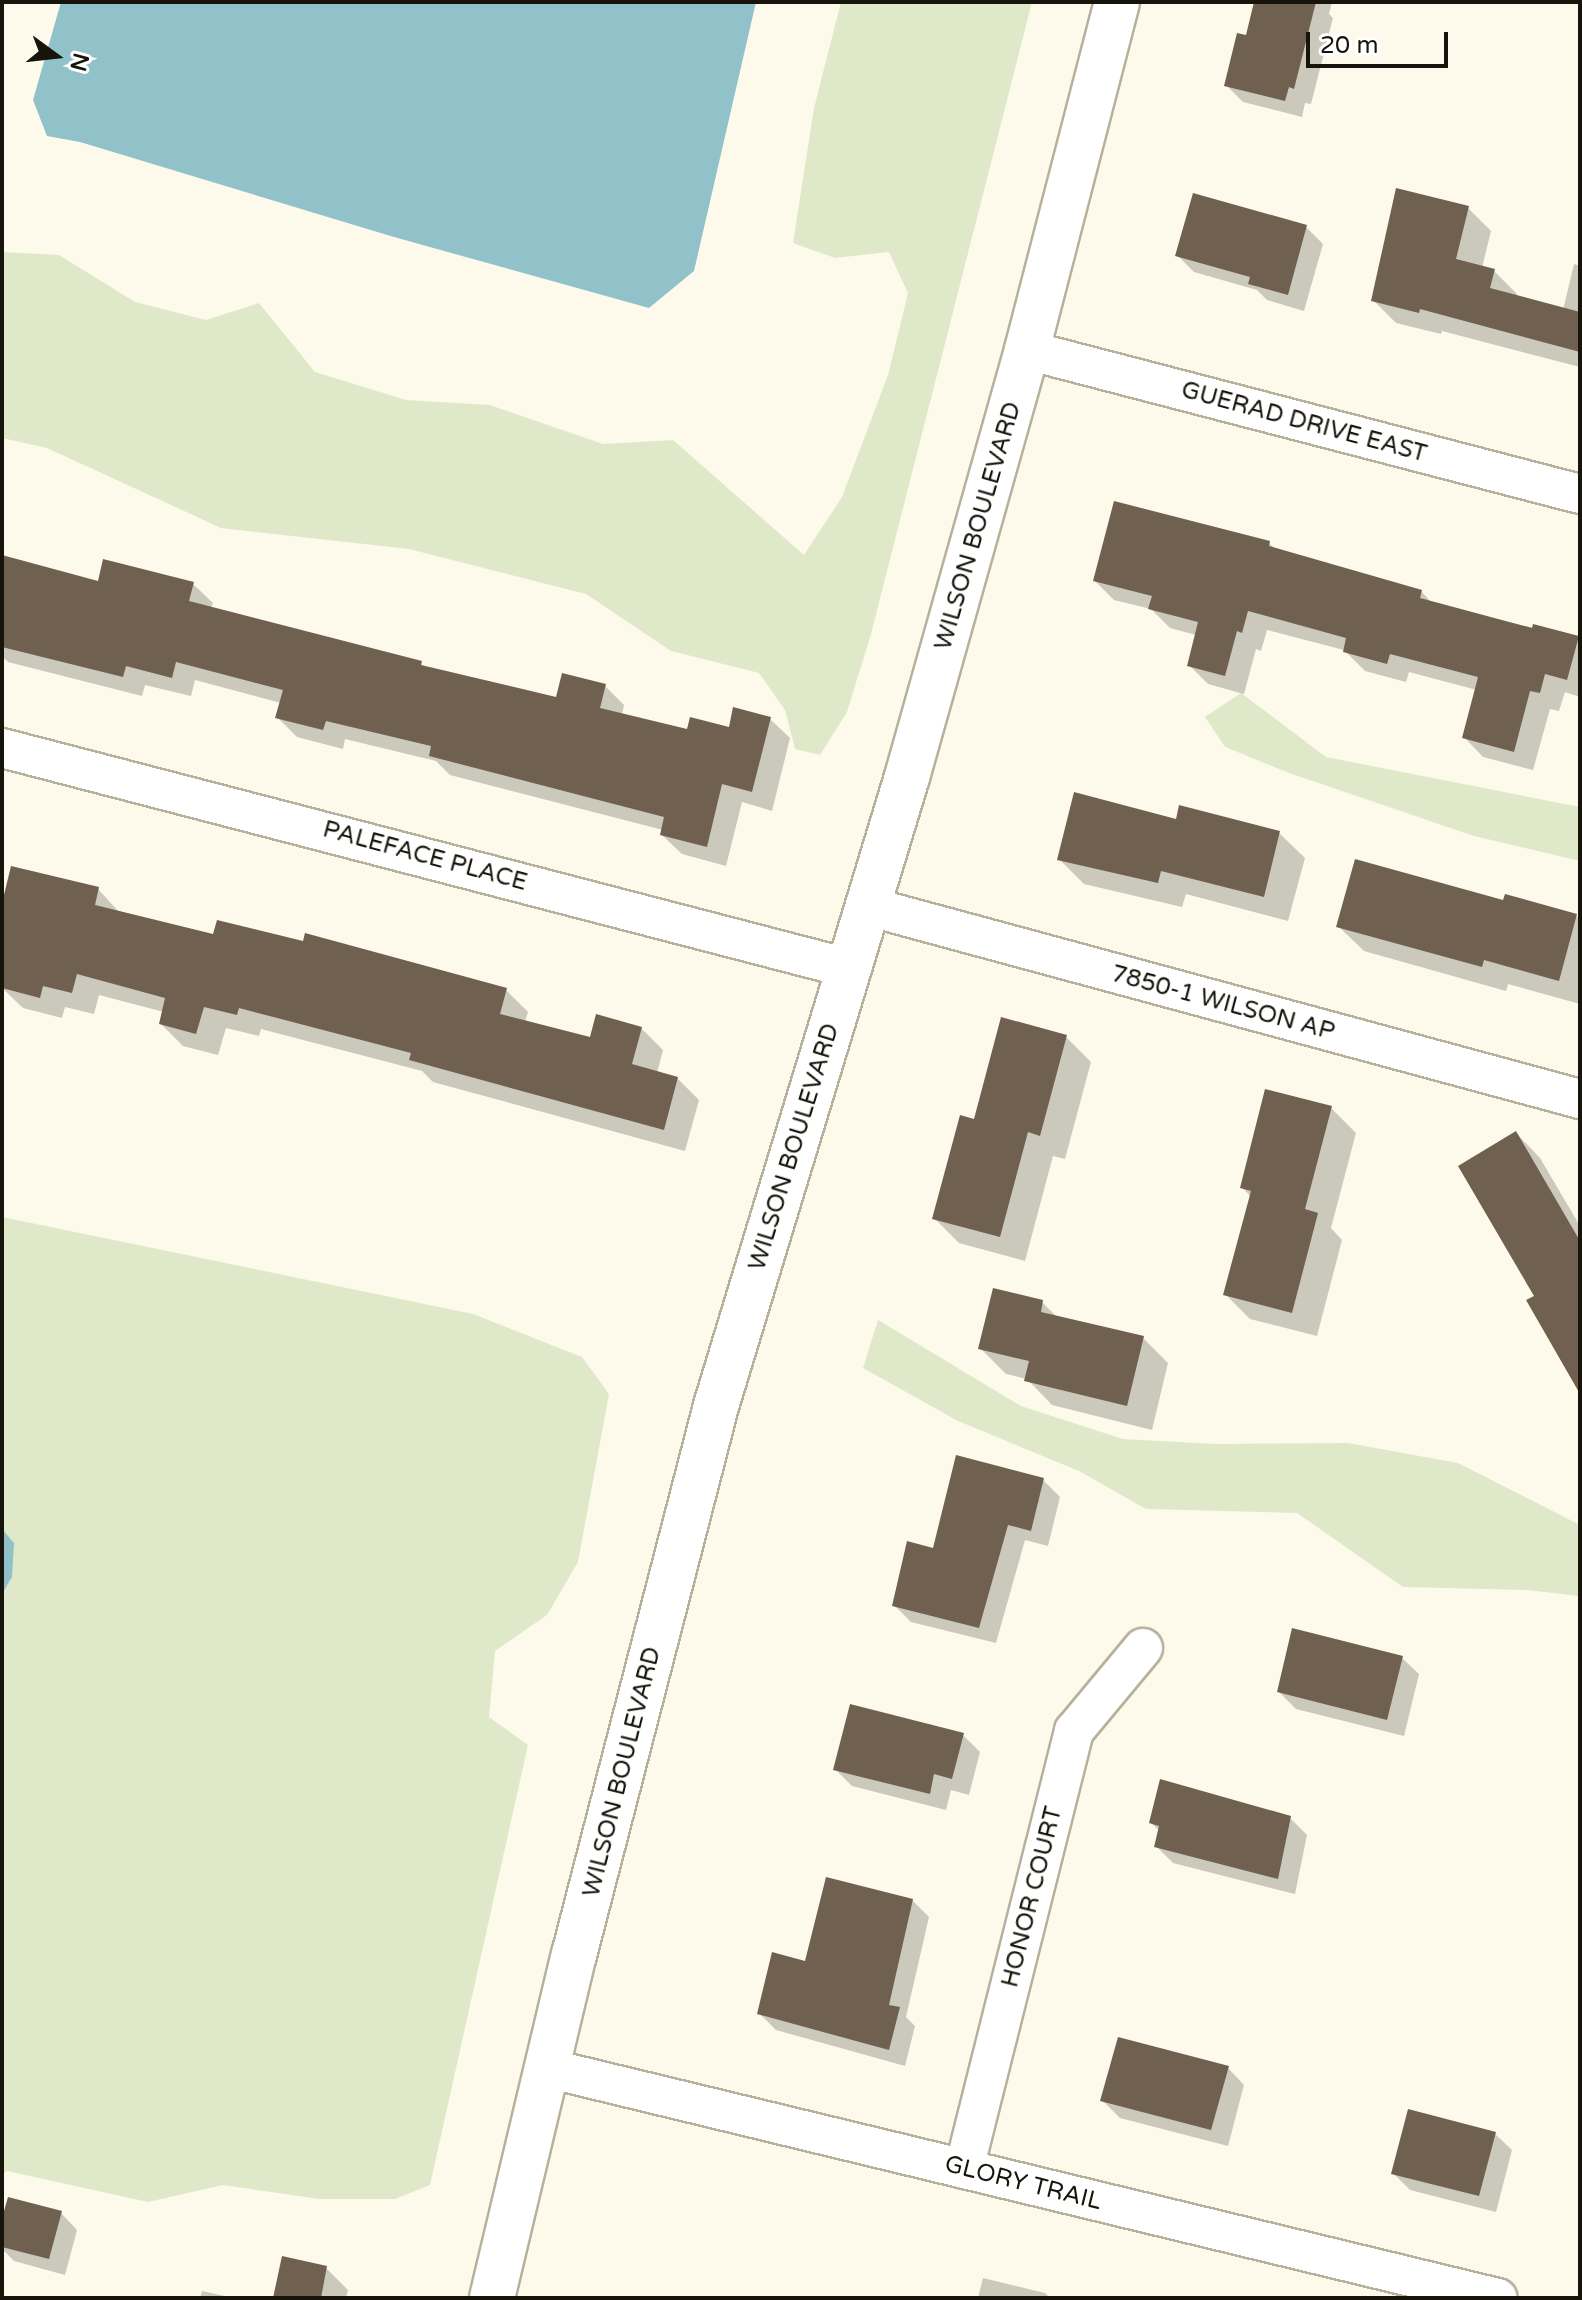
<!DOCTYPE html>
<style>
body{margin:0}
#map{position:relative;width:1582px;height:2300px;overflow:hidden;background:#fefaeb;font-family:"Varela Round",sans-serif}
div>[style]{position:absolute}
.green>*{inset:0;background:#dfe9ca}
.water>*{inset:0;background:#91c2ca}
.shadow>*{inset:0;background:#0003}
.building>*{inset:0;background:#6f604f}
.roads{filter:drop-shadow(2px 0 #b7b09a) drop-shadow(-2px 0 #b7b09a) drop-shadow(0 2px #b7b09a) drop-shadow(0 -2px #b7b09a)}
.street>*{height:38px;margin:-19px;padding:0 19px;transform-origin:19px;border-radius:19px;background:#fff}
.secondary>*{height:44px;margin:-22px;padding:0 22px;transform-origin:22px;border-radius:22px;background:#fff}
span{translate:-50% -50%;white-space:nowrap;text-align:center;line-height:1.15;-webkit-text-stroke:6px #fff;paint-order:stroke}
.street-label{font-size:24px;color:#16140b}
.frame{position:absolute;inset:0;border:4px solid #16140b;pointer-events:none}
.north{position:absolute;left:16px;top:16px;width:80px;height:80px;-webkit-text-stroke:6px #fff;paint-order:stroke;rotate:105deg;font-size:22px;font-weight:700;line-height:32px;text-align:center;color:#16140b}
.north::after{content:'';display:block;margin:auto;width:28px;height:36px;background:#16140b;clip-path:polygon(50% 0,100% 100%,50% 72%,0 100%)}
.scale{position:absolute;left:1306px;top:32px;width:142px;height:36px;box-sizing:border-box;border:4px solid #16140b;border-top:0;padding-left:10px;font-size:24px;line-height:28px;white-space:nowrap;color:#16140b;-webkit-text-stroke:6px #fff;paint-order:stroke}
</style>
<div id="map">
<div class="green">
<i style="clip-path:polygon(841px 2px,1032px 2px,871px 634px,847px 712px,820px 755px,795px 749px,785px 710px,759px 673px,671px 651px,586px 594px,409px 549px,221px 528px,47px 448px,2px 438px,2px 252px,59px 255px,135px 302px,206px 320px,259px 303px,315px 372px,406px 400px,490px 405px,603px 444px,673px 440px,804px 555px,842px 497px,888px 375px,908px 293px,889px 252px,835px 258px,793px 243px,814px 108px)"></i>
<i style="clip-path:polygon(1241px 693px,1326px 757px,1580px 807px,1580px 861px,1474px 836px,1292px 774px,1225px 747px,1205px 717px)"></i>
<i style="clip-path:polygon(2px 1217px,473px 1314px,582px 1357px,609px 1394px,578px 1562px,547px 1615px,495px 1651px,489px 1717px,528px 1745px,430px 2185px,395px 2199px,319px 2199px,223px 2185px,148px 2202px,7px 2171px,2px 2175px)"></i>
<i style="clip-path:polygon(878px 1320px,1021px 1406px,1123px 1439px,1216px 1444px,1348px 1443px,1458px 1463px,1580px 1525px,1580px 1596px,1527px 1590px,1403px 1587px,1297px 1513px,1146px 1509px,1079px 1471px,958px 1421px,863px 1368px)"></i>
</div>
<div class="water">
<i style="clip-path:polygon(61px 2px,756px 2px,694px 271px,649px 308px,394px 237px,80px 142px,47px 136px,33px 100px)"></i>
<i style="clip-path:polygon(2px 1529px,14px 1543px,12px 1577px,2px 1594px)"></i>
</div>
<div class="shadow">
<i style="clip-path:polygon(1256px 2px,1332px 2px,1329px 14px,1333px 18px,1311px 104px,1305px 103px,1302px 117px,1243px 102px,1226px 85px,1247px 37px)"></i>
<i style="clip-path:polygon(1468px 208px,1491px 231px,1482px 268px,1494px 271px,1517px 294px,1516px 297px,1563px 310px,1574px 264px,1580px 266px,1580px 367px,1442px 331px,1441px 334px,1396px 323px,1373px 300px)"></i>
<i style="clip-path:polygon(1306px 227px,1323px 244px,1304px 311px,1267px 300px,1257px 290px,1194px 272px,1177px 255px)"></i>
<i style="clip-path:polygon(1269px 543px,1276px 550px,1421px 591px,1433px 604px,1580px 639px,1580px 697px,1565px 692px,1559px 711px,1550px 709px,1533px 770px,1483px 757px,1464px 737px,1477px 690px,1409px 672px,1406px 682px,1365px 671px,1344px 650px,1267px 630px,1261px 651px,1256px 649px,1244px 694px,1208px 684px,1189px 665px,1196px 635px,1170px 628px,1151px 609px,1114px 600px,1095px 581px)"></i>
<i style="clip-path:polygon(2px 557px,99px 584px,193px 584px,213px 603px,211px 608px,420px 663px,425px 668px,558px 699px,605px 686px,624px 705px,622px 715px,688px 732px,730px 729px,770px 719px,790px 738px,772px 811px,742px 802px,726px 866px,682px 854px,662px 835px,663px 830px,450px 775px,436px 761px,345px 739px,343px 749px,297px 737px,278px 718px,281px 703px,195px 680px,191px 696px,145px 685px,142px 696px,8px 662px,2px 656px)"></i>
<i style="clip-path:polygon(1177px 821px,1279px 833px,1305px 858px,1288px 921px,1186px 894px,1182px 907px,1084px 884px,1059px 859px)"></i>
<i style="clip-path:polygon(98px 889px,120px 913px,215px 937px,506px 990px,528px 1012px,525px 1022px,591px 1040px,641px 1028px,663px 1050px,657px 1073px,677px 1078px,699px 1100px,685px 1151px,433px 1082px,422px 1071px,261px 1029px,259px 1036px,226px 1028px,218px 1055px,183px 1046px,161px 1024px,164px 1012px,99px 995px,94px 1014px,65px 1007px,62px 1018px,23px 1008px,2px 988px,2px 910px)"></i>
<i style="clip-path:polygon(1504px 903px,1576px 916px,1580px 919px,1580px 1004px,1508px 984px,1506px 991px,1364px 951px,1338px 926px)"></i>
<i style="clip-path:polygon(1066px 1037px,1091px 1062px,1065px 1159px,1053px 1156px,1025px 1261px,959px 1243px,934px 1218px,976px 1121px)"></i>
<i style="clip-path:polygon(1331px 1108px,1356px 1133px,1331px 1228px,1342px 1240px,1317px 1336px,1250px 1319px,1225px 1294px,1251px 1197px,1242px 1187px)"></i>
<i style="clip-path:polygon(1516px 1133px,1540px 1158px,1580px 1226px,1580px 1390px,1537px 1297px)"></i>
<i style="clip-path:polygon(1042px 1302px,1058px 1318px,1143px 1338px,1168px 1363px,1152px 1430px,1052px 1405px,1027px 1379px,1006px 1374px,980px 1348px)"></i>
<i style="clip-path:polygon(958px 1458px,1043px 1480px,1060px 1497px,1048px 1546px,1025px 1540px,996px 1643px,911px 1622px,894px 1605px,934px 1550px)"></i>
<i style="clip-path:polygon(1402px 1658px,1419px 1674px,1404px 1736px,1296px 1709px,1279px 1692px)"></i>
<i style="clip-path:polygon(963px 1735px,980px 1752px,969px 1795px,951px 1790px,946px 1810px,852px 1786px,835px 1769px)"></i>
<i style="clip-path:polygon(1290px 1818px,1307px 1835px,1295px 1894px,1173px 1863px,1156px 1846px,1160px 1831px,1151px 1823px)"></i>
<i style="clip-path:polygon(912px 1900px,929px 1917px,906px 2017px,915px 2026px,905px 2066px,776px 2030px,759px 2013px,806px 1963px)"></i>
<i style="clip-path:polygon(1228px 2068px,1244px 2085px,1228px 2146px,1120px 2118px,1103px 2101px)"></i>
<i style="clip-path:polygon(1495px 2134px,1512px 2150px,1496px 2212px,1410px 2190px,1393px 2173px)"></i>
<i style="clip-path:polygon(61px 2213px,77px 2230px,65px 2275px,14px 2261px,2px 2249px,2px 2226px)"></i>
<i style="clip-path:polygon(326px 2268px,348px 2290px,346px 2298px,275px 2298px)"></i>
<i style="clip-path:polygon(983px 2278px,1045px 2293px,1050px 2298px,978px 2298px)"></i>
<i style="clip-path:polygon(202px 2291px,234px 2298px,200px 2298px)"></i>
</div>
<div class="building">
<i style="clip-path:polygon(1254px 2px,1316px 2px,1294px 89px,1289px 87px,1285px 101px,1224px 86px,1237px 33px,1246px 35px)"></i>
<i style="clip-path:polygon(1396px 188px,1469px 206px,1456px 259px,1495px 269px,1490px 288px,1580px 312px,1580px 352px,1420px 309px,1419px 313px,1371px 301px)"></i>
<i style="clip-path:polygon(1193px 193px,1307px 225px,1288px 295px,1248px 284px,1250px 277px,1175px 256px)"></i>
<i style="clip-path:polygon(1114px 501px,1270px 541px,1269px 546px,1422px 590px,1420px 598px,1532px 628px,1533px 624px,1579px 636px,1567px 680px,1545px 674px,1540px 693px,1530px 691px,1514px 752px,1462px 738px,1478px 677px,1390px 654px,1387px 664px,1343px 652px,1346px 638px,1248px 611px,1242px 633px,1237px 631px,1225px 676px,1187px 666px,1198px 622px,1148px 609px,1152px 596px,1093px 581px)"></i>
<i style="clip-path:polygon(2px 555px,98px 581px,103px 559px,194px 582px,189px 601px,422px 661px,421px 665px,556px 697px,562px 673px,606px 684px,600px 708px,687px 729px,690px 717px,729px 727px,733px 707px,771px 717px,752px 792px,722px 784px,707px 847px,660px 835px,664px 817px,429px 756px,431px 746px,326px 721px,323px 730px,275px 718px,283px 690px,176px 662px,172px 678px,126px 666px,123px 677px,2px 647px)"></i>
<i style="clip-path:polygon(1074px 792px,1176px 819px,1179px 805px,1280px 831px,1264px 897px,1161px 871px,1158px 883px,1057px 860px)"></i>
<i style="clip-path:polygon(1355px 859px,1503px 900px,1505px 894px,1577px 914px,1559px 981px,1484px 960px,1482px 967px,1336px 927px)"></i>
<i style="clip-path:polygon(11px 866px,99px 887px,95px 905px,213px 934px,217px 920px,303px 941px,305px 933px,507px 988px,500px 1014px,590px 1037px,596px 1014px,642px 1027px,632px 1064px,678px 1077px,664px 1130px,409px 1060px,411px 1053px,239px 1008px,237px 1015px,204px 1007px,196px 1034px,159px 1024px,165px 998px,77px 974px,72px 993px,43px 986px,40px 998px,2px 988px,2px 903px)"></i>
<i style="clip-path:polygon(1001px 1017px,1067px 1035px,1040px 1136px,1028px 1132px,1000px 1237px,932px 1219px,960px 1115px,974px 1119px)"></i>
<i style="clip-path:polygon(1265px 1089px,1332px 1106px,1305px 1209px,1318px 1213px,1292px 1313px,1223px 1295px,1251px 1191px,1240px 1188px)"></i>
<i style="clip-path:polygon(1516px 1131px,1580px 1241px,1580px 1394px,1526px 1300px,1534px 1296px,1458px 1166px)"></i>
<i style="clip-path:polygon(993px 1288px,1043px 1300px,1041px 1312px,1144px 1336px,1127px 1406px,1024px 1381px,1029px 1361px,978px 1349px)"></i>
<i style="clip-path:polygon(956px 1455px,1044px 1478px,1031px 1531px,1008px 1525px,979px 1628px,892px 1606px,907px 1541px,933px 1548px)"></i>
<i style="clip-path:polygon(1292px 1628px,1403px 1656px,1387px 1720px,1277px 1692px)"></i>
<i style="clip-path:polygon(850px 1704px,964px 1733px,952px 1779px,934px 1774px,930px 1794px,833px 1770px)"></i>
<i style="clip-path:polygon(1160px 1779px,1291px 1816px,1278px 1879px,1154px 1847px,1159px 1826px,1149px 1823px)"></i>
<i style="clip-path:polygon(826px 1877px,913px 1899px,889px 2005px,900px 2007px,889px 2050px,757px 2014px,772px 1952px,805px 1961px)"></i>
<i style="clip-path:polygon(1118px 2037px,1229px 2066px,1211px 2130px,1100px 2101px)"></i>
<i style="clip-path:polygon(1408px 2109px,1496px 2132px,1479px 2196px,1391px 2174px)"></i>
<i style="clip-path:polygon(8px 2197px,62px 2211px,49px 2259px,2px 2247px,2px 2218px)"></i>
<i style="clip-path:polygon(282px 2256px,327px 2266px,321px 2298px,273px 2298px)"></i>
</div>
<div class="roads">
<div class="street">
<i style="left:1027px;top:350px;width:571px;rotate:14.6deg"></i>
<i style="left:2px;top:748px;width:874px;rotate:14.58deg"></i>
<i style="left:867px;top:906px;width:739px;rotate:15.15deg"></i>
<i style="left:547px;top:2068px;width:978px;rotate:13.6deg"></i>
<i style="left:964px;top:2169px;width:452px;rotate:-75.9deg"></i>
<i style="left:1074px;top:1731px;width:108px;rotate:-50.3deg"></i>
</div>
<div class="secondary">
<i style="left:492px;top:2298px;width:353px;rotate:-76.6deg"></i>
<i style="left:574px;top:1955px;width:567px;rotate:-75.5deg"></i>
<i style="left:716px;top:1406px;width:657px;rotate:-73.11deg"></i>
<i style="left:907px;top:777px;width:444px;rotate:-74.3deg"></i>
<i style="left:1027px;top:350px;width:359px;rotate:-75.5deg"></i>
</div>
</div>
<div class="street-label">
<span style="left:1304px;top:422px;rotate:15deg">GUERAD DRIVE EAST</span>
<span style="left:978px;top:526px;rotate:-74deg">WILSON BOULEVARD</span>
<span style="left:425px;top:856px;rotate:15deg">PALEFACE PLACE</span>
<span style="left:1223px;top:1003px;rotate:15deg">7850-1 WILSON AP</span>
<span style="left:794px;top:1147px;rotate:-73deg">WILSON BOULEVARD</span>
<span style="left:622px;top:1772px;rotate:-76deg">WILSON BOULEVARD</span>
<span style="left:1032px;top:1897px;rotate:-76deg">HONOR COURT</span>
<span style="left:1023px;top:2183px;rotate:14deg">GLORY TRAIL</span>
</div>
<div class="frame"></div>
<div class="north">N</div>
<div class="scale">20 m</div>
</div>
